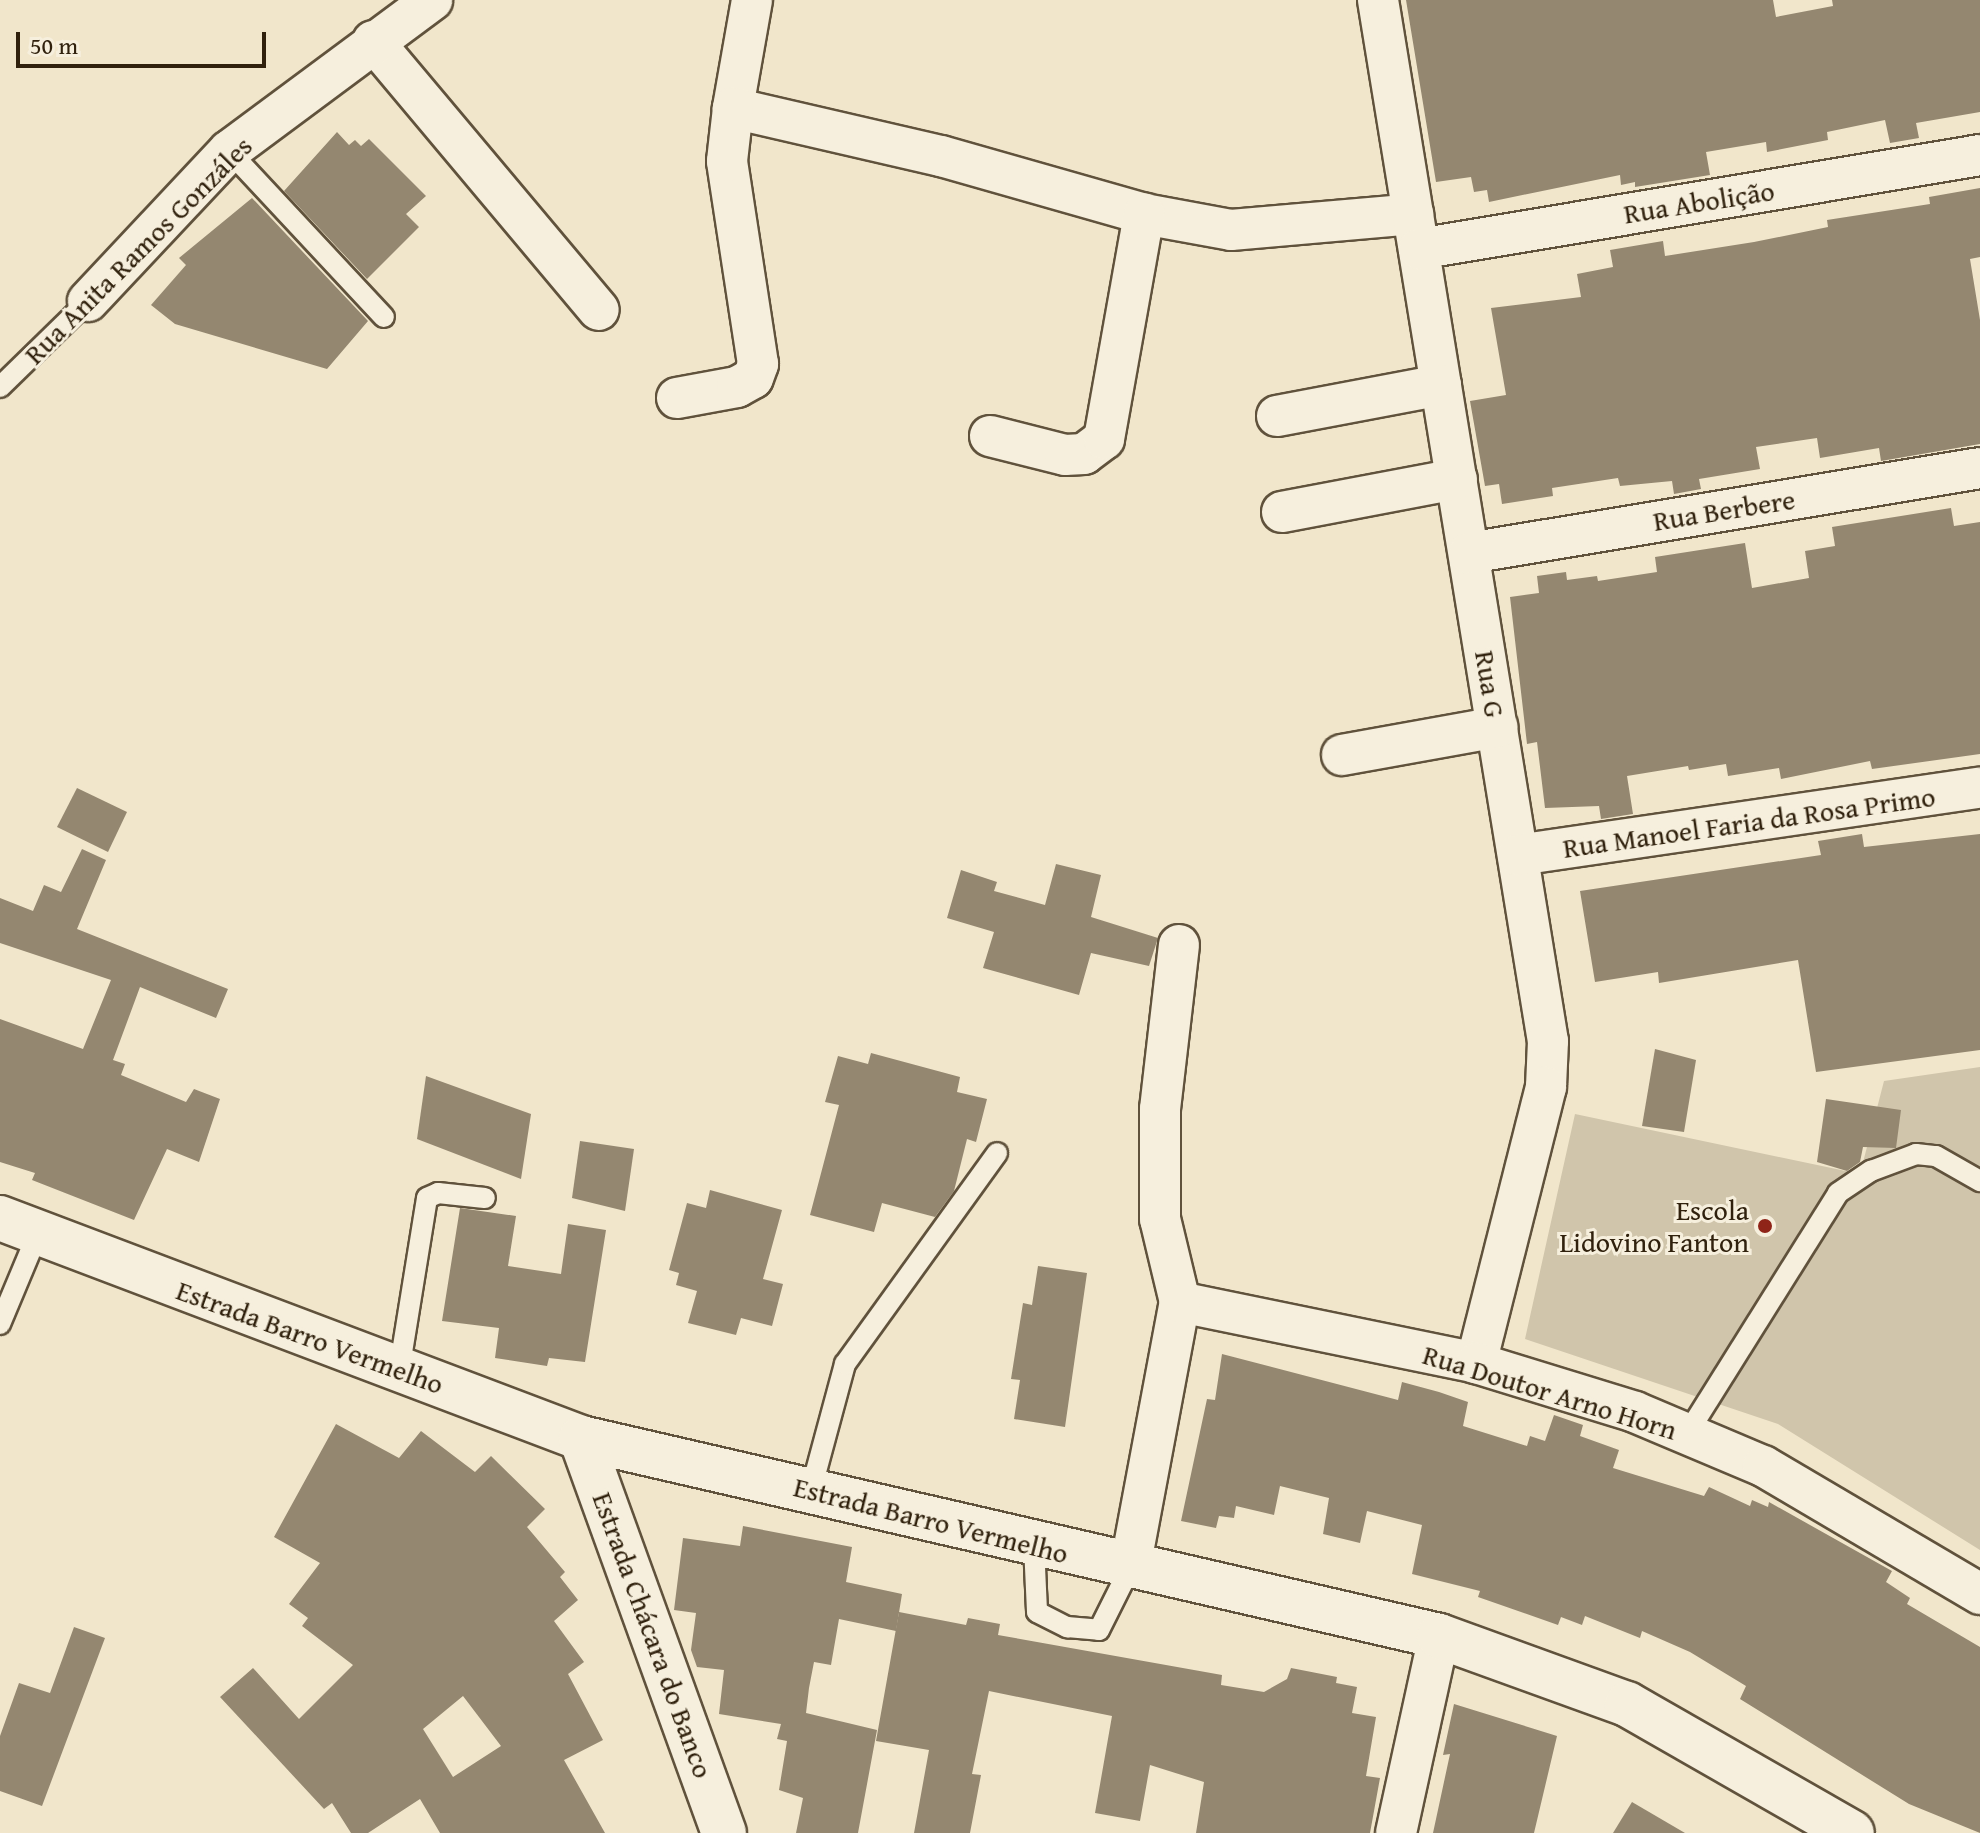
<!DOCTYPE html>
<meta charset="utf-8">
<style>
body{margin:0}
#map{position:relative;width:1980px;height:1833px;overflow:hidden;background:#f1e6cb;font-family:"Gentium Book Plus",serif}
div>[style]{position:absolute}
.green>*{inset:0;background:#d0c5ab}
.building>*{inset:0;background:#948770}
.roads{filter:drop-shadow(2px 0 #60523c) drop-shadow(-2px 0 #60523c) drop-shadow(0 2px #60523c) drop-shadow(0 -2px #60523c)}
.lane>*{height:20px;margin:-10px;padding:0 10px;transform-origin:10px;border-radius:10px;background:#f6efdd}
.street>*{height:40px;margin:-20px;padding:0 20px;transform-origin:20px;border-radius:20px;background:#f6efdd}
.secondary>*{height:44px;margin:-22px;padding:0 22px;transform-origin:22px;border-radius:22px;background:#f6efdd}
.dots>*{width:22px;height:22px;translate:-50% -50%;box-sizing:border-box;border:4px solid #f6efdd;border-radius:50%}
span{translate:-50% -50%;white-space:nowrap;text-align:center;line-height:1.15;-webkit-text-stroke:6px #f6efdd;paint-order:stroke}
.street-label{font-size:28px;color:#30210d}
.poi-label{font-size:28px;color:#30210d}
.right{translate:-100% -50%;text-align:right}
.scale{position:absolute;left:16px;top:32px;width:250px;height:36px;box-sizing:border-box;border:4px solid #30210d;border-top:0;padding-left:10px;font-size:24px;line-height:28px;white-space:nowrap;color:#30210d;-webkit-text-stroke:6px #f6efdd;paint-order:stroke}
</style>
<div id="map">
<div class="green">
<i style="clip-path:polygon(1980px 1067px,1980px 1550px,1778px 1424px,1525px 1339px,1575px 1114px,1860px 1174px,1884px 1081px)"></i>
</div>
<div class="building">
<i style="clip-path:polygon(1406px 0,1773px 0,1776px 17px,1833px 6px,1832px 0,1980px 0,1980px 112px,1916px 123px,1919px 138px,1890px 143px,1885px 120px,1827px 132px,1828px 140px,1767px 152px,1766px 142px,1706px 152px,1710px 175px,1635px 187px,1635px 182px,1621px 185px,1620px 175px,1489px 202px,1487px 190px,1474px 192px,1471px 177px,1436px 182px)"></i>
<i style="clip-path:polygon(337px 132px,349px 145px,355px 140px,361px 146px,369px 139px,426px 196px,406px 214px,419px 227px,367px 279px,284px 191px)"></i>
<i style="clip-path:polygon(1980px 188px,1980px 257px,1970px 259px,1980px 320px,1980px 444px,1881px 461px,1879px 448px,1820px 458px,1817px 438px,1756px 447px,1760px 469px,1699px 479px,1701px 489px,1674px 494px,1672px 481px,1620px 486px,1618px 478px,1552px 488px,1553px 496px,1502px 504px,1499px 484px,1485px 486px,1470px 401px,1506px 395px,1491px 308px,1581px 297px,1577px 274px,1613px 267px,1610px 250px,1663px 241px,1665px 256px,1754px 242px,1828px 227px,1827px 220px,1930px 204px,1929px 197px)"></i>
<i style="clip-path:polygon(252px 198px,368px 321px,327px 369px,175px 324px,151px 305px,186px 265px,179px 258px)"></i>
<i style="clip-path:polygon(1951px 508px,1954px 526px,1980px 522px,1980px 754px,1872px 769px,1870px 761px,1781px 779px,1779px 768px,1728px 776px,1726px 764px,1689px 770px,1688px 766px,1627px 776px,1633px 814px,1601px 819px,1599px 806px,1545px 808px,1537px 742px,1527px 744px,1510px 597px,1539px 593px,1537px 576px,1566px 572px,1567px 580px,1597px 576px,1598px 581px,1657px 572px,1655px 557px,1745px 543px,1752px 588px,1809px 578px,1805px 551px,1835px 546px,1832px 527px)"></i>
<i style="clip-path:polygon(77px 788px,127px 812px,108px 852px,57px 827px)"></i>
<i style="clip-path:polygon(1862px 834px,1864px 847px,1980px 834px,1980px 1050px,1816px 1072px,1798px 960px,1659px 983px,1658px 972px,1595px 982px,1580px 891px,1821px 855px,1818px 841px)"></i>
<i style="clip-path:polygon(82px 849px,106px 860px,77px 929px,228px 989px,216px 1018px,140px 987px,113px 1060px,125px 1064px,121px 1075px,186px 1102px,194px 1089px,220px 1099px,199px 1162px,167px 1149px,134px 1220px,32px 1180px,35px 1173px,0 1162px,0 1019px,83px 1049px,111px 980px,0 943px,0 898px,33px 911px,44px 885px,61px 892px)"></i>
<i style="clip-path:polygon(1056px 864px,1101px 875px,1091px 917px,1158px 938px,1149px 966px,1091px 953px,1079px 995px,983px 968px,994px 932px,947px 918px,961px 870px,997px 882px,994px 891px,1045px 905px)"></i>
<i style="clip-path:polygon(1655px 1049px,1696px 1060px,1684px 1132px,1642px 1126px)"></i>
<i style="clip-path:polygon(871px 1053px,960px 1077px,957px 1092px,987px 1099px,976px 1142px,967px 1139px,954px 1191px,935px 1217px,882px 1203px,874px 1232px,810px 1215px,839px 1105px,825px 1102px,838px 1056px,868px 1064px)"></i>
<i style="clip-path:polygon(426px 1076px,531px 1114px,521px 1179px,417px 1139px)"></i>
<i style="clip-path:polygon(1826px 1099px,1901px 1110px,1896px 1148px,1863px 1147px,1860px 1162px,1847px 1171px,1817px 1162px)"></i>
<i style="clip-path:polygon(580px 1141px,634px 1149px,625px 1211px,572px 1198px)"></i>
<i style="clip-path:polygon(710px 1190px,782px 1210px,763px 1279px,783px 1284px,772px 1326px,741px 1318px,736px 1335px,688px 1323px,697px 1291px,676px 1285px,679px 1273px,669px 1270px,687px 1203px,706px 1208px)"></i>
<i style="clip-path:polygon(460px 1208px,516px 1216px,508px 1266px,561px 1274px,568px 1224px,606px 1230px,585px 1362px,549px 1358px,547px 1366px,495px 1358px,499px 1328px,442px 1321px)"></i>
<i style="clip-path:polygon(1038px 1266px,1087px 1273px,1065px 1427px,1014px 1419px,1020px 1380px,1011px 1379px,1023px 1303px,1032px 1305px)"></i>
<i style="clip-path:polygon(1222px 1354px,1398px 1400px,1402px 1382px,1439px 1392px,1468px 1402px,1463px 1426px,1527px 1446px,1530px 1436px,1545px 1441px,1554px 1415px,1583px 1425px,1580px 1436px,1619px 1450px,1613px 1468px,1704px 1496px,1709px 1487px,1750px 1506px,1752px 1500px,1768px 1507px,1769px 1502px,1892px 1571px,1886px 1582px,1910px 1598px,1907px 1604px,1980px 1647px,1980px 1833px,1909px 1804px,1740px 1699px,1746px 1686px,1690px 1652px,1642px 1631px,1640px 1638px,1585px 1616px,1582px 1625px,1561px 1617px,1558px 1625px,1478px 1597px,1480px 1591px,1412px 1574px,1422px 1525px,1367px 1511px,1360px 1543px,1323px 1534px,1329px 1498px,1280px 1486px,1274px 1515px,1236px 1506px,1234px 1518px,1219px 1516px,1216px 1528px,1181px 1521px,1207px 1399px,1215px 1400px)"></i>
<i style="clip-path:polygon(evenodd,336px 1424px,399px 1458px,421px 1431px,475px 1472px,491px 1456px,545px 1509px,527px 1527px,565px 1572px,560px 1577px,578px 1600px,554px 1621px,584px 1662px,568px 1674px,603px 1740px,564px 1760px,605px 1833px,440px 1833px,420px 1799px,368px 1833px,351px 1833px,332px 1803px,324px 1809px,220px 1697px,253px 1668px,299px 1719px,353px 1665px,302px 1626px,308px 1618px,289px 1604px,320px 1563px,274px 1537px,336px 1424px,463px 1696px,501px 1746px,453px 1777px,423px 1729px,463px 1696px)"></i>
<i style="clip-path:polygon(743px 1526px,852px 1547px,846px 1582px,902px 1594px,896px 1631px,839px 1619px,831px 1665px,814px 1662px,809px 1688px,806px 1713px,877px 1730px,858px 1833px,796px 1833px,803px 1798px,779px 1790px,787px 1741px,777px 1739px,781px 1724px,719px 1714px,724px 1670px,697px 1667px,691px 1650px,696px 1613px,674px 1610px,683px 1538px,740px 1546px)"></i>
<i style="clip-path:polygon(899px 1612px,966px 1625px,968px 1618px,1000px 1624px,998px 1635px,1222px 1675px,1221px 1685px,1264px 1692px,1287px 1679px,1291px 1668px,1337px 1677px,1336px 1683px,1357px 1687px,1352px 1713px,1376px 1717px,1366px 1776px,1380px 1778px,1370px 1833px,1196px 1833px,1204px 1782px,1150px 1765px,1140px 1821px,1095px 1813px,1112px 1716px,989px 1691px,972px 1774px,981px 1775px,970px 1833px,914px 1833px,929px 1750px,876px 1741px)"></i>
<i style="clip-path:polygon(74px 1627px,105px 1638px,42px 1806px,0 1791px,0 1736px,19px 1683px,50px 1693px)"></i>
<i style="clip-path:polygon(1454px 1704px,1557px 1736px,1534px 1833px,1433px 1833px,1450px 1754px,1443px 1755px)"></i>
<i style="clip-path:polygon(1632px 1802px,1685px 1833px,1613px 1833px)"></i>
</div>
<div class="roads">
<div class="lane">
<i style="left:229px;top:151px;width:227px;rotate:47deg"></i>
<i style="left:0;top:387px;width:123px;rotate:-44.3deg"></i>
<i style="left:0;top:1324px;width:99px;rotate:-67.3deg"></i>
<i style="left:399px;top:1371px;width:175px;rotate:-80.8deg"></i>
<i style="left:427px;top:1198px;width:12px;rotate:-24deg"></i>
<i style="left:438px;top:1193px;width:47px;rotate:6.1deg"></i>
<i style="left:1687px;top:1434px;width:284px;rotate:-57.9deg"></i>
<i style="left:1838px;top:1193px;width:40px;rotate:-34deg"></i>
<i style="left:1871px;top:1171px;width:48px;rotate:-20.7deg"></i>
<i style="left:1916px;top:1154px;width:20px;rotate:6deg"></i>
<i style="left:1936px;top:1156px;width:51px;rotate:29.6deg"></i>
<i style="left:811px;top:1490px;width:131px;rotate:-74.9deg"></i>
<i style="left:845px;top:1364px;width:260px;rotate:-54.2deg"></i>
<i style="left:1034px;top:1545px;width:67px;rotate:87.4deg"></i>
<i style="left:1037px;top:1612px;width:34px;rotate:27deg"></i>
<i style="left:1067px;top:1627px;width:32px;rotate:5deg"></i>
<i style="left:1099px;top:1630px;width:69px;rotate:-63.4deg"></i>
</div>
<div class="street">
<i style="left:752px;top:0;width:110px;rotate:100deg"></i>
<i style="left:733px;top:108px;width:213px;rotate:13deg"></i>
<i style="left:941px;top:156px;width:211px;rotate:15.9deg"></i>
<i style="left:1144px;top:214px;width:88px;rotate:10.4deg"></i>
<i style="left:1231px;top:230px;width:183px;rotate:-5deg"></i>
<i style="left:1378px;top:0;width:1055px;rotate:80.73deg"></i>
<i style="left:1548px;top:1041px;width:46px;rotate:92.5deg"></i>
<i style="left:1546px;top:1087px;width:285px;rotate:104.2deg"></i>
<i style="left:373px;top:41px;width:351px;rotate:50deg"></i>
<i style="left:1419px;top:249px;width:569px;rotate:-9.51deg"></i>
<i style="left:88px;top:301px;width:206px;rotate:-46.8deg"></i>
<i style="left:229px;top:151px;width:253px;rotate:-36.6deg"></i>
<i style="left:677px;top:398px;width:61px;rotate:-10.4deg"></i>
<i style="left:737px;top:387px;width:18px;rotate:-29deg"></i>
<i style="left:753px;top:378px;width:15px;rotate:-70deg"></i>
<i style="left:758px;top:364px;width:205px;rotate:-98.7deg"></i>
<i style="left:727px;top:161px;width:53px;rotate:-83.5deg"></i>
<i style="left:1277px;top:416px;width:167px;rotate:-10.7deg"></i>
<i style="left:990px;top:436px;width:77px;rotate:14.2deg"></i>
<i style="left:1065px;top:455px;width:19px;rotate:-3deg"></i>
<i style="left:1084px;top:454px;width:25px;rotate:-37deg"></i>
<i style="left:1104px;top:439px;width:229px;rotate:-79.9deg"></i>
<i style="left:1282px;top:512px;width:178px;rotate:-10.7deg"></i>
<i style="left:1469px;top:553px;width:518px;rotate:-9.44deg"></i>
<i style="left:1342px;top:755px;width:158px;rotate:-10.2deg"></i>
<i style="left:1518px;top:855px;width:467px;rotate:-8.3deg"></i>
<i style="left:1180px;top:1302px;width:302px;rotate:11.6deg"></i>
<i style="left:1476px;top:1363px;width:166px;rotate:17.1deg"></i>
<i style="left:1635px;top:1412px;width:139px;rotate:22.9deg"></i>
<i style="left:1763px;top:1466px;width:252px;rotate:30.5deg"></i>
<i style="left:1130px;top:1568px;width:271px;rotate:-79.4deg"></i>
<i style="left:1180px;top:1302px;width:85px;rotate:-103.5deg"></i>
<i style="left:1160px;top:1219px;width:110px;rotate:-90deg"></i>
<i style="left:1160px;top:1109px;width:165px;rotate:-83.4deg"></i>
<i style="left:1396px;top:1833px;width:202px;rotate:-77.7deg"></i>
</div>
<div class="secondary">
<i style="left:0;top:1218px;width:621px;rotate:20.74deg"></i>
<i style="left:581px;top:1438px;width:881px;rotate:12.99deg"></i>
<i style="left:1439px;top:1636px;width:200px;rotate:19.9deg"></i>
<i style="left:1627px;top:1704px;width:259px;rotate:29.8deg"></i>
<i style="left:581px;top:1438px;width:420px;rotate:70.1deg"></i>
</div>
</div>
<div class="dots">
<i style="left:1765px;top:1226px;background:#8f2418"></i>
</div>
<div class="street-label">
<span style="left:1699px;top:202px;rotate:-9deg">Rua Abolição</span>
<span style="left:138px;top:250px;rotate:-45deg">Rua Anita Ramos Gonzáles</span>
<span style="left:1724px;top:510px;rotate:-9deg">Rua Berbere</span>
<span style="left:1490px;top:684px;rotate:81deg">Rua G</span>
<span style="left:1749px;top:822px;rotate:-8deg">Rua Manoel Faria da Rosa Primo</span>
<span style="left:310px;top:1337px;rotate:20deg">Estrada Barro Vermelho</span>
<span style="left:1550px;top:1392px;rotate:17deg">Rua Doutor Arno Horn</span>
<span style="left:931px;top:1520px;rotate:14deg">Estrada Barro Vermelho</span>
<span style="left:653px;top:1635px;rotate:70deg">Estrada Chácara do Banco</span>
</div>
<div class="poi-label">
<span class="right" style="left:1749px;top:1226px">Escola<br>Lidovino Fanton</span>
</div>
<div class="scale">50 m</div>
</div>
